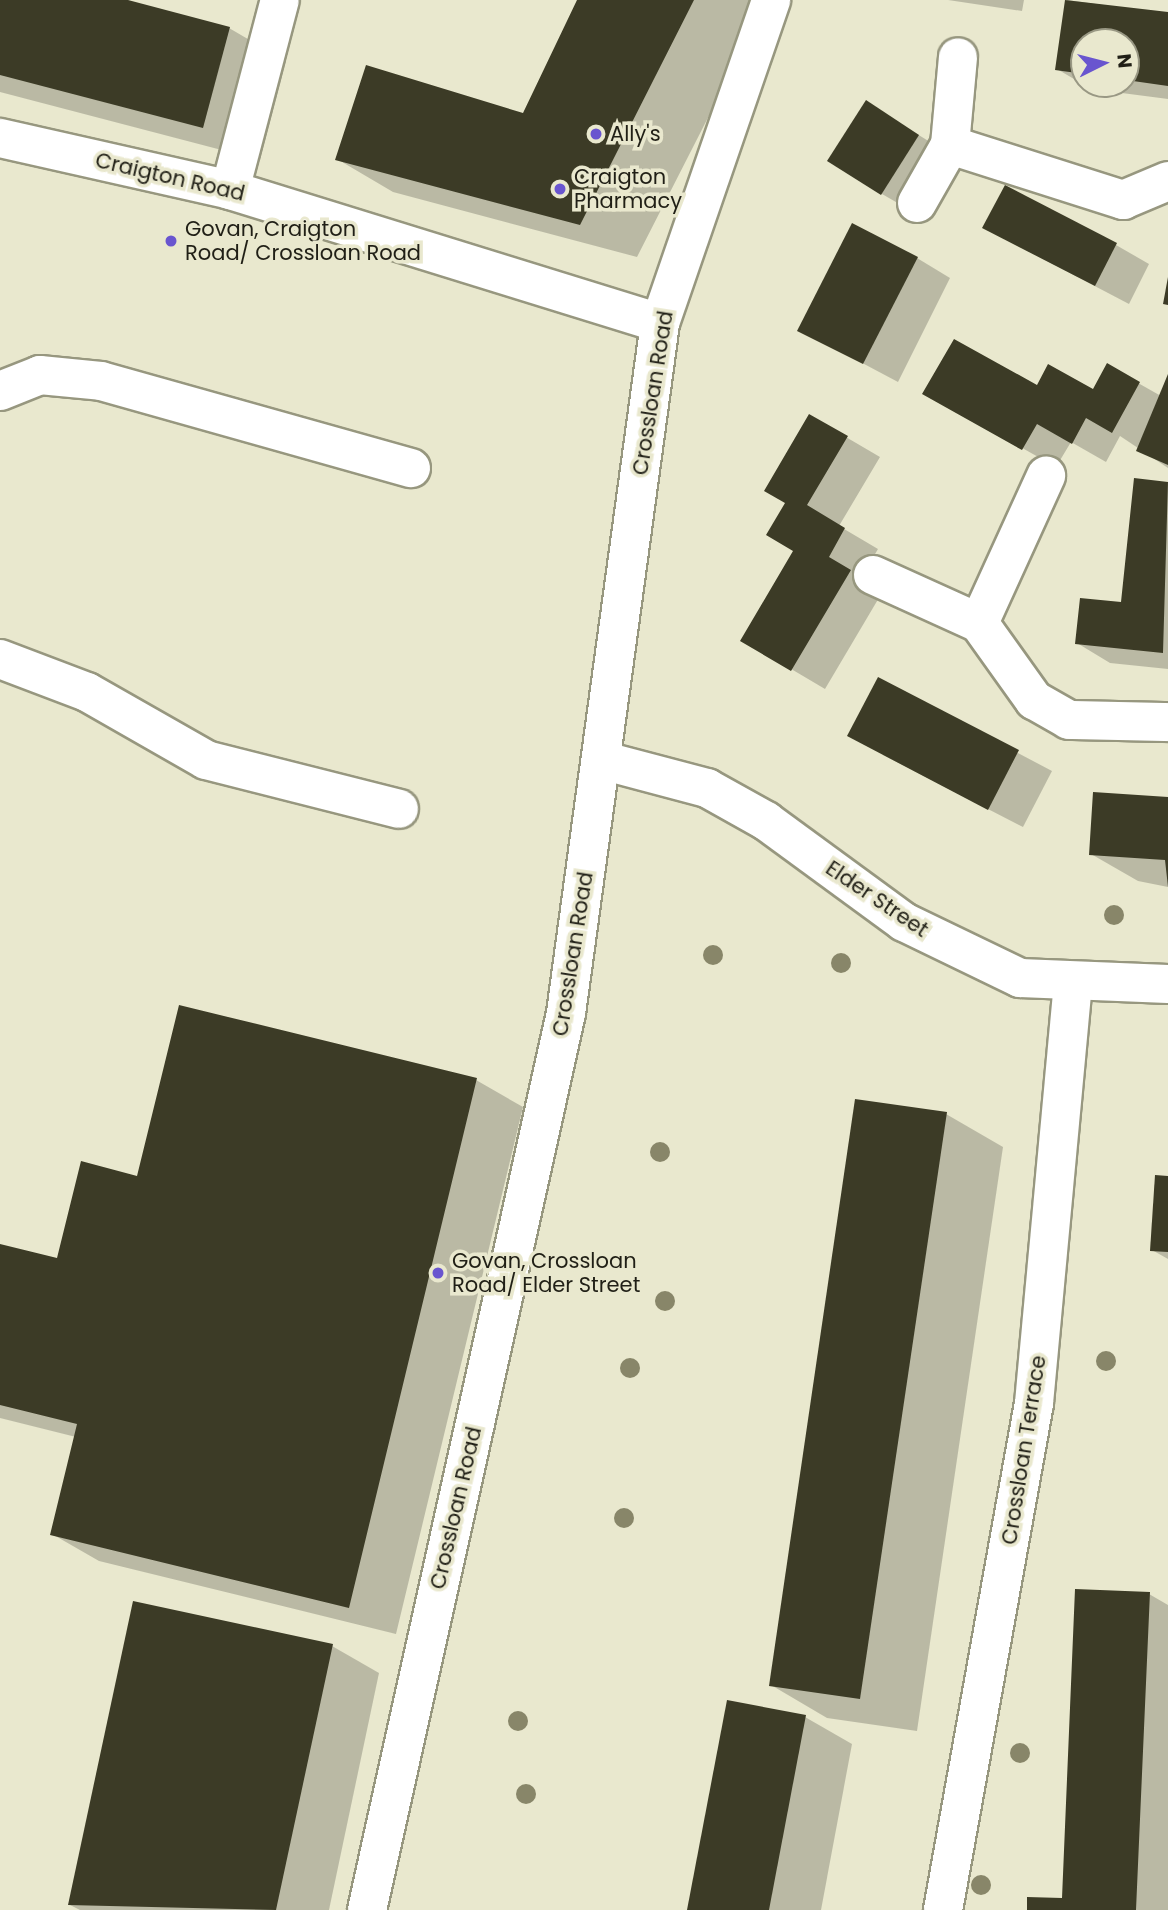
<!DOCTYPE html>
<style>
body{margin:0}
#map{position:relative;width:1168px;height:1910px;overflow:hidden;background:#e9e8ce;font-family:Poppins,sans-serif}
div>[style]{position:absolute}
.shadow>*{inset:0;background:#0003}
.building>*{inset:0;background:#3c3b26}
.roads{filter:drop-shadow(2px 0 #97977f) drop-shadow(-2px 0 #97977f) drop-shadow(0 2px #97977f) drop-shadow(0 -2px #97977f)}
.minor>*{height:38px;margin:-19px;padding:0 19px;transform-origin:19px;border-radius:19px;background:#fff}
.trees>*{width:20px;height:20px;margin:-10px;border-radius:50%;background:#888669}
.dots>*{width:19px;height:19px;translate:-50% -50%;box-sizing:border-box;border:4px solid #e9e8ce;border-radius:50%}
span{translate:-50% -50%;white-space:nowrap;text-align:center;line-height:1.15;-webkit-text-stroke:7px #e9e8ce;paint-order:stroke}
.poi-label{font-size:21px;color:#201f16}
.left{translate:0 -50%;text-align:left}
.street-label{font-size:21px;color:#201f16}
.north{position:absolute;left:1070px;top:28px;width:70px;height:70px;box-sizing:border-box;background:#e9e8ce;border:2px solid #999884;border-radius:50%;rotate:84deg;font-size:19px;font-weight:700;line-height:28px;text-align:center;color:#201f16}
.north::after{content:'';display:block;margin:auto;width:24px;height:32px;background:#6955cf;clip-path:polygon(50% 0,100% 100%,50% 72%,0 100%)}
</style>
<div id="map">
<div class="shadow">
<i style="clip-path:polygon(0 0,121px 0,229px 28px,286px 61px,260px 160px,0 92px)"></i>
<i style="clip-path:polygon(579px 0,768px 0,637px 257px,393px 192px,337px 159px,524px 116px)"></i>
<i style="clip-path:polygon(948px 0,1024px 0,1022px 11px)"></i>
<i style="clip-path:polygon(evenodd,1067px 0,1168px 14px,1168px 99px,1091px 89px,1057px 69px,1067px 0,1084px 42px,1126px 42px,1126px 84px,1084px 84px,1084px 42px)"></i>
<i style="clip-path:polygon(867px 103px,951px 155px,915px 213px,882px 194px)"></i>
<i style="clip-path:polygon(984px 228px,1116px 245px,1149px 264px,1129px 304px)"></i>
<i style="clip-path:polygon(917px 258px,950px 278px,898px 382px,800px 330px)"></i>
<i style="clip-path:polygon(1108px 366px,1161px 396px,1168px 379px,1168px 468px,1120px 436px,1106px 462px,1071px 442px,1056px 467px,925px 393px,1094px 391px)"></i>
<i style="clip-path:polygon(810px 416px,880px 457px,839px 526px,878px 549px,861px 578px,883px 591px,825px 689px,742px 640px,796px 550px,788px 503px)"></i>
<i style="clip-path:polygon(1135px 480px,1168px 484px,1168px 669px,1110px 663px,1077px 643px,1123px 603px)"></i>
<i style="clip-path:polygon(878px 679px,1052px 771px,1023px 827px,883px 755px)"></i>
<i style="clip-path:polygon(1168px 798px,1168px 887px,1138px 881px,1091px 854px)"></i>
<i style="clip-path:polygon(476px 1080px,523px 1107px,396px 1634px,99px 1561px,52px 1534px,76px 1437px,0 1418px,0 1246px,58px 1260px,138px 1178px)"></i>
<i style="clip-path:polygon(946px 1114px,1003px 1147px,917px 1731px,827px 1718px,771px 1685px)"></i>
<i style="clip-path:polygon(1168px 1177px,1168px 1259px,1152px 1250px)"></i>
<i style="clip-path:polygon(1149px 1594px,1168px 1605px,1168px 1910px,1029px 1910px,1064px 1900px)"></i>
<i style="clip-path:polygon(332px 1646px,379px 1673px,329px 1910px,80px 1910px,70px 1905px)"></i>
<i style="clip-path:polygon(805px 1717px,852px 1744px,821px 1910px,689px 1910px)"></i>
</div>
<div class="building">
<i style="clip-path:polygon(0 0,128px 0,230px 27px,203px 128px,0 75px)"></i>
<i style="clip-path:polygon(577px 0,694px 0,580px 225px,335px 160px,366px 65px,523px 113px)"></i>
<i style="clip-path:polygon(1065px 0,1168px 12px,1168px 86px,1126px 80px,1126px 42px,1084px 42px,1084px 74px,1055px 70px)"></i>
<i style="clip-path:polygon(866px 100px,919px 135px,881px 195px,827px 161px)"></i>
<i style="clip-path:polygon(1005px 185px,1117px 243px,1095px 286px,982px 228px)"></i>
<i style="clip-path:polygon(852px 223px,918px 257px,863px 364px,797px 331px)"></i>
<i style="clip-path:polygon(1168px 277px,1168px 305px,1163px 304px)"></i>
<i style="clip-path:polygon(954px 339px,1037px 385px,1048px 364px,1093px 389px,1107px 363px,1140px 382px,1112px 433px,1086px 418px,1072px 444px,1037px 424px,1022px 450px,922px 394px)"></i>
<i style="clip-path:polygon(1168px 374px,1168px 465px,1136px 451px)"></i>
<i style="clip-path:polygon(809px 414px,848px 436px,807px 505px,845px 528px,829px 557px,851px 570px,791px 671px,740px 641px,793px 551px,766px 535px,785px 503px,764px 491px)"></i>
<i style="clip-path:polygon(1134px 478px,1168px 482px,1163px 653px,1075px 644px,1080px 598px,1121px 602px)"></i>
<i style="clip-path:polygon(878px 677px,1019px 750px,988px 810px,847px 736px)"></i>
<i style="clip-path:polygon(1093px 792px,1168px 797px,1168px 887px,1165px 860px,1089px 855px)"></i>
<i style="clip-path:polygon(179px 1005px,477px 1078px,349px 1608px,50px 1535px,77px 1424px,0 1405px,0 1244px,57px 1258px,81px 1161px,137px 1176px)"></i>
<i style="clip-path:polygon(855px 1099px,947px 1112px,860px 1699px,769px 1686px)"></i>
<i style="clip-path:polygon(1155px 1175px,1168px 1176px,1168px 1252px,1150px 1251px)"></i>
<i style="clip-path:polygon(1075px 1589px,1150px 1592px,1136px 1910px,1027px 1910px,1027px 1897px,1062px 1898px)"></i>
<i style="clip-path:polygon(133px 1601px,333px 1644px,276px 1910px,68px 1905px)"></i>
<i style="clip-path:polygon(727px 1700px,806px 1715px,769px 1910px,687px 1910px)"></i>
</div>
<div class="roads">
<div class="minor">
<i style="left:0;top:138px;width:236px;rotate:12.7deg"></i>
<i style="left:230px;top:190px;width:450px;rotate:17.2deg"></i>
<i style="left:950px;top:145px;width:182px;rotate:17.6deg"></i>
<i style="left:1123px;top:200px;width:49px;rotate:-22.9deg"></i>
<i style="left:230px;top:190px;width:196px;rotate:-75.3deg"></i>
<i style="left:917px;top:203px;width:67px;rotate:-60.4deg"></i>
<i style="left:950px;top:145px;width:88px;rotate:-84.8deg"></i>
<i style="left:0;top:391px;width:43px;rotate:-21.8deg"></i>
<i style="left:40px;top:375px;width:61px;rotate:5.6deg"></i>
<i style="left:101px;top:381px;width:322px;rotate:15.7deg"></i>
<i style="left:873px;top:575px;width:116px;rotate:24.4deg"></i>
<i style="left:979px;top:623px;width:95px;rotate:54.5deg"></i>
<i style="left:1034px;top:700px;width:40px;rotate:29.7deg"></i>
<i style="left:1069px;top:720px;width:99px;rotate:1.2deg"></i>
<i style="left:979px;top:623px;width:162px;rotate:-65.5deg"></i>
<i style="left:0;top:659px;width:93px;rotate:20.8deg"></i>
<i style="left:87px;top:692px;width:137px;rotate:29.7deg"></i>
<i style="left:206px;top:760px;width:199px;rotate:14.2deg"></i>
<i style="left:601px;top:760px;width:110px;rotate:14.8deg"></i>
<i style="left:707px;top:788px;width:68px;rotate:29.2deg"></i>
<i style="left:766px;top:821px;width:171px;rotate:36.2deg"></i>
<i style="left:904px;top:922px;width:129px;rotate:25.8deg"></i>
<i style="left:1020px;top:978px;width:148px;rotate:2.3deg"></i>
<i style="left:367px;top:1910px;width:919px;rotate:-77.49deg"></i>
<i style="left:566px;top:1013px;width:696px;rotate:-82.24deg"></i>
<i style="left:660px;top:323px;width:342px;rotate:-71deg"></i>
<i style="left:943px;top:1910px;width:515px;rotate:-79.82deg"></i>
<i style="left:1034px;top:1403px;width:420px;rotate:-84.7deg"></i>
</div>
</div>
<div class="trees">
<i style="left:1114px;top:915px"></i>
<i style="left:713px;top:955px"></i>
<i style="left:841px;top:963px"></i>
<i style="left:660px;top:1152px"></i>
<i style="left:665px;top:1301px"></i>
<i style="left:1106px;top:1361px"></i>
<i style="left:630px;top:1368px"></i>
<i style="left:624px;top:1518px"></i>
<i style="left:518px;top:1721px"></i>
<i style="left:1020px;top:1753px"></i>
<i style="left:526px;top:1794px"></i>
<i style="left:981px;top:1885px"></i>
</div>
<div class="dots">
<i style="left:596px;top:134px;background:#6955cf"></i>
<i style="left:560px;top:189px;background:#6955cf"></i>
<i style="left:171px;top:241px;background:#6955cf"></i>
<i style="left:438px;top:1273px;background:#6955cf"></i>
</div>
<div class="poi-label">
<span class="left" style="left:610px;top:134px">Ally's</span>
<span class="left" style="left:574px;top:189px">Craigton<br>Pharmacy</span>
<span class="left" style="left:185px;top:241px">Govan, Craigton<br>Road/ Crossloan Road</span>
<span class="left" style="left:452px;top:1273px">Govan, Crossloan<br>Road/ Elder Street</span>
</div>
<div class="street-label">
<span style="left:170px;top:177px;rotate:13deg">Craigton Road</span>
<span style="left:653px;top:393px;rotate:-81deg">Crossloan Road</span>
<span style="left:877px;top:899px;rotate:34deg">Elder Street</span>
<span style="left:573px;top:954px;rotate:-81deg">Crossloan Road</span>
<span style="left:1024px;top:1450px;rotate:-81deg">Crossloan Terrace</span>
<span style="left:456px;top:1508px;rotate:-77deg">Crossloan Road</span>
</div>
<div class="north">N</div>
</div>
